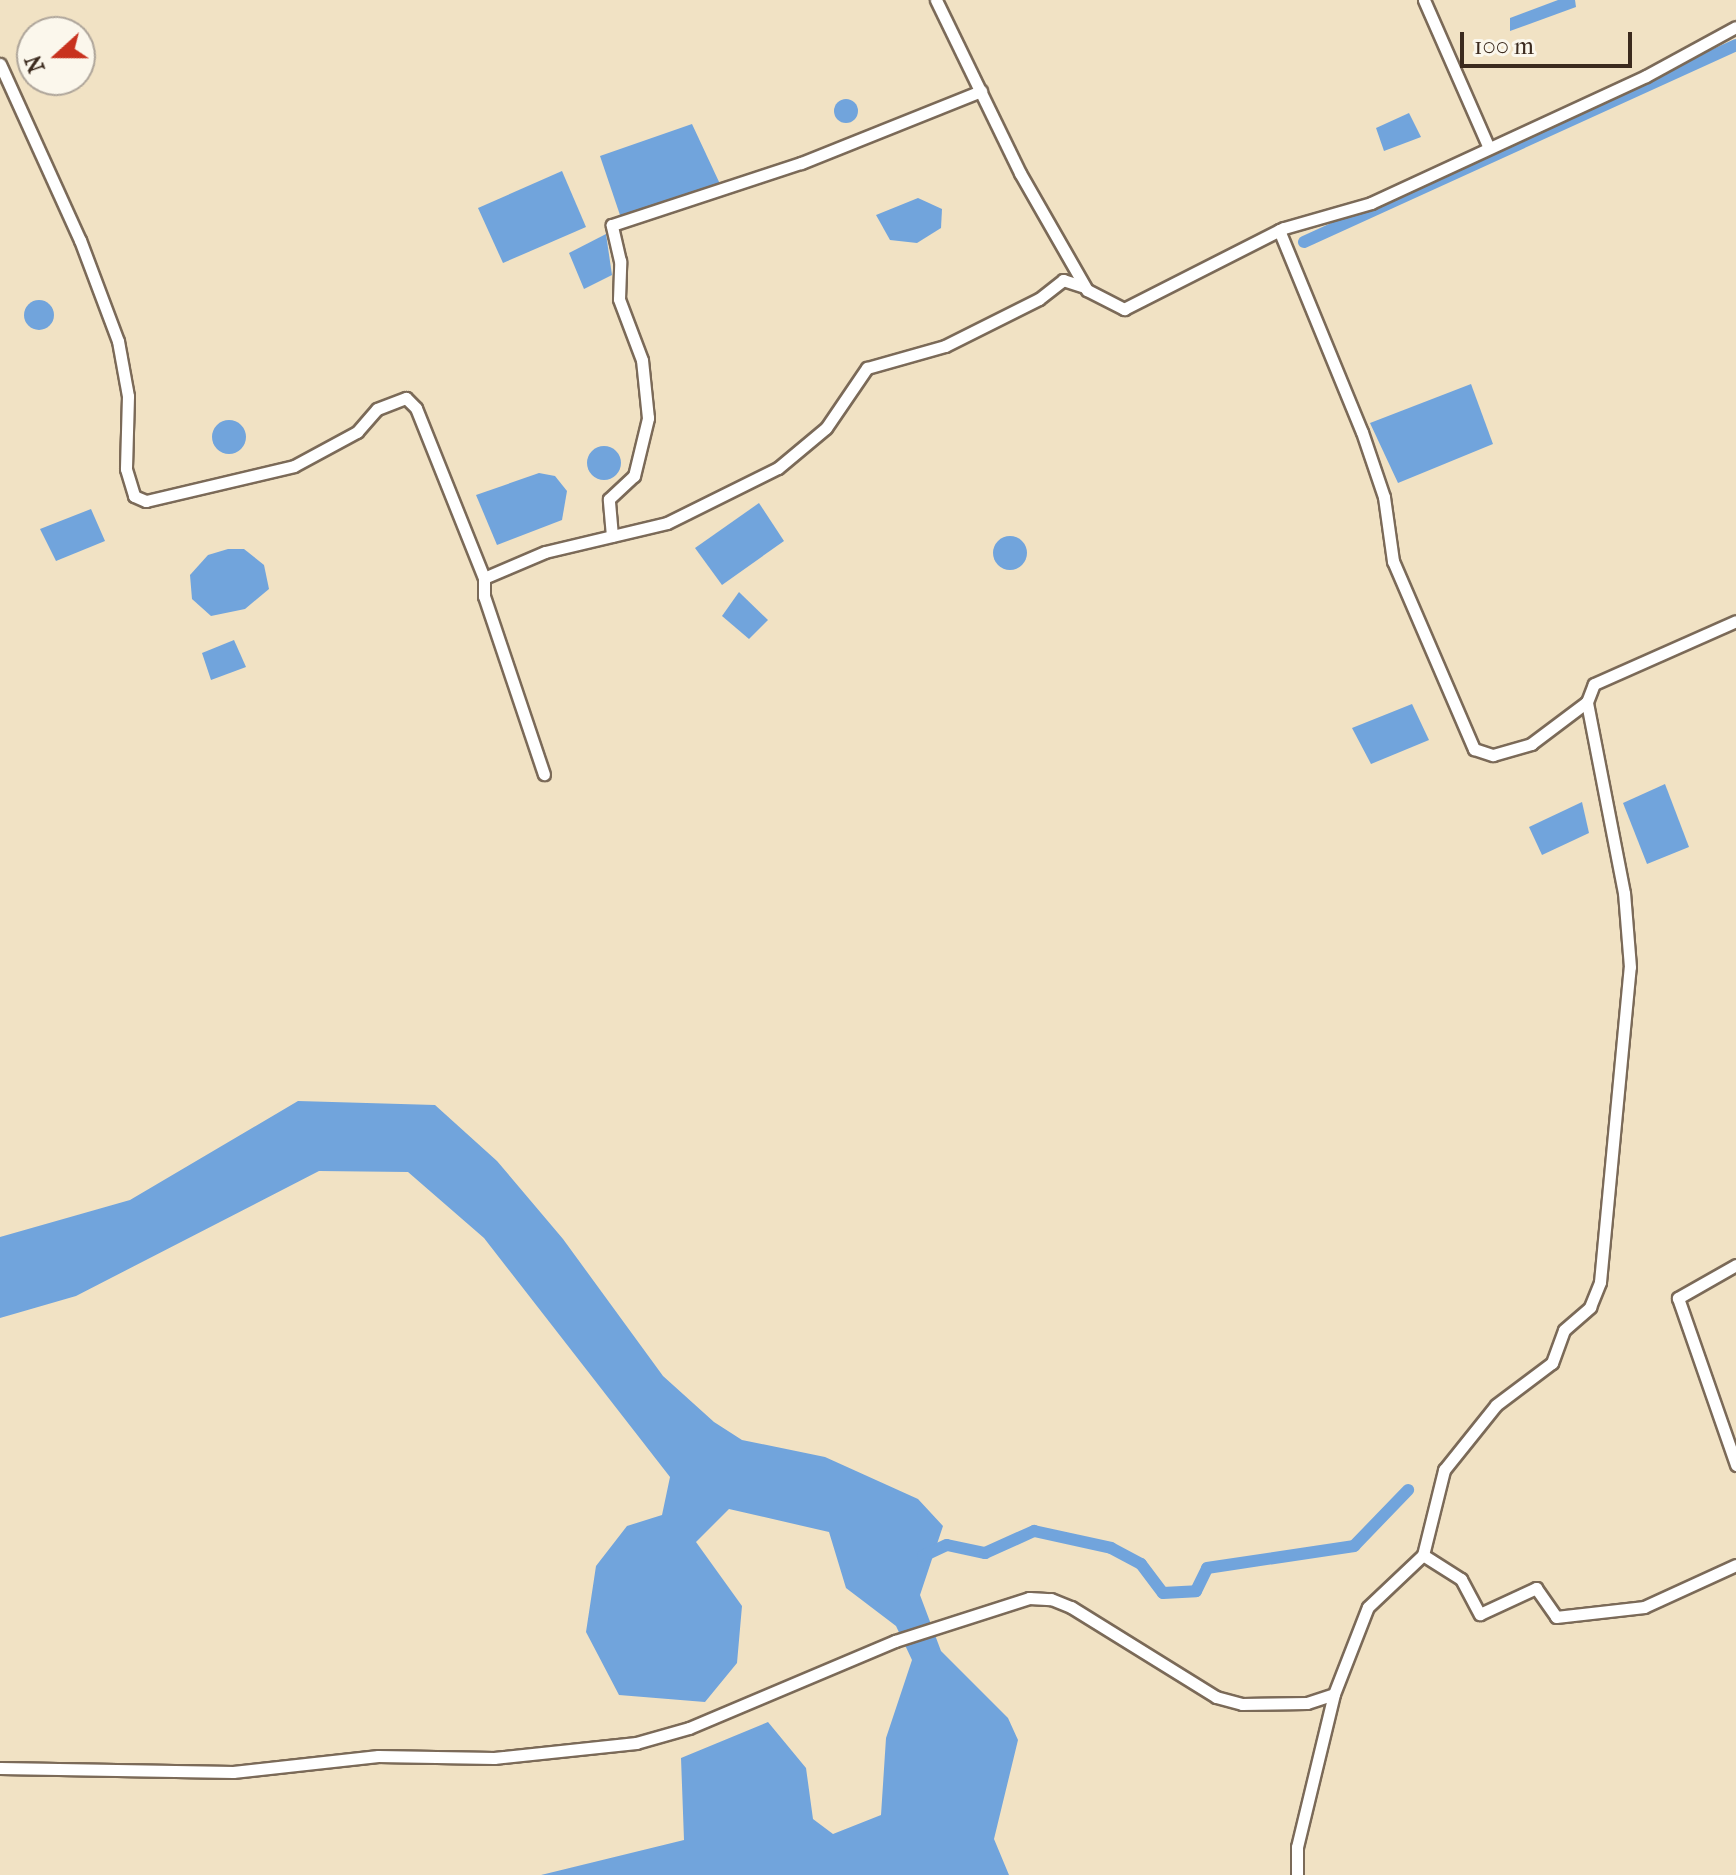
<!DOCTYPE html>
<style>
body{margin:0}
#map{position:relative;width:1736px;height:1875px;overflow:hidden;background:#f1e2c4;font-family:"IM FELL French Canon",serif}
div>[style]{position:absolute}
.water>*{inset:0;background:#71a4dc}
.round{border-radius:50%}
.canal>*{height:12px;margin:-6px;padding:0 6px;transform-origin:6px;border-radius:6px;background:#71a4dc}
.roads{filter:drop-shadow(2px 0 #7b6a58) drop-shadow(-2px 0 #7b6a58) drop-shadow(0 2px #7b6a58) drop-shadow(0 -2px #7b6a58)}
.street>*{height:11px;margin:-5.5px;padding:0 5.5px;transform-origin:5.5px;border-radius:5.5px;background:#fff}
span{translate:-50% -50%;white-space:nowrap;text-align:center;line-height:1.15;-webkit-text-stroke:6px #fbf7ec;paint-order:stroke}
.north{position:absolute;left:16px;top:16px;width:80px;height:80px;box-sizing:border-box;background:#fbf7ec;border:2px solid #aea59a;border-radius:50%;rotate:249deg;font-size:22px;font-weight:700;line-height:32px;text-align:center;color:#3b2a1e}
.north::after{content:'';display:block;margin:auto;width:28px;height:36px;background:#c8321e;clip-path:polygon(50% 0,100% 100%,50% 72%,0 100%)}
.scale{position:absolute;left:1460px;top:32px;width:172px;height:36px;box-sizing:border-box;border:4px solid #3b2a1e;border-top:0;padding-left:10px;font-size:24px;line-height:28px;white-space:nowrap;color:#3b2a1e;-webkit-text-stroke:6px #fbf7ec;paint-order:stroke}
</style>
<div id="map">
<div class="water">
<i style="clip-path:polygon(1558px 0,1575px 0,1576px 7px,1510px 31px,1510px 18px)"></i>
<i class="round" style="left:834px;top:99px;width:24px;height:24px"></i>
<i style="clip-path:polygon(1409px 113px,1421px 137px,1384px 151px,1376px 128px)"></i>
<i style="clip-path:polygon(692px 124px,720px 184px,621px 218px,600px 156px)"></i>
<i style="clip-path:polygon(562px 171px,586px 227px,503px 263px,478px 208px)"></i>
<i style="clip-path:polygon(918px 198px,942px 209px,941px 228px,917px 243px,890px 240px,876px 215px)"></i>
<i style="clip-path:polygon(606px 234px,612px 275px,584px 289px,569px 253px)"></i>
<i class="round" style="left:24px;top:300px;width:30px;height:30px"></i>
<i style="clip-path:polygon(1471px 384px,1493px 444px,1398px 483px,1370px 423px)"></i>
<i class="round" style="left:212px;top:420px;width:34px;height:34px"></i>
<i class="round" style="left:587px;top:446px;width:34px;height:34px"></i>
<i style="clip-path:polygon(539px 473px,555px 476px,567px 491px,562px 520px,497px 545px,476px 495px)"></i>
<i style="clip-path:polygon(759px 503px,784px 541px,722px 585px,695px 548px)"></i>
<i style="clip-path:polygon(91px 509px,105px 541px,56px 561px,40px 529px)"></i>
<i class="round" style="left:993px;top:536px;width:34px;height:34px"></i>
<i style="clip-path:polygon(228px 549px,244px 549px,264px 565px,269px 589px,245px 609px,211px 616px,192px 599px,190px 575px,208px 555px)"></i>
<i style="clip-path:polygon(739px 592px,768px 620px,749px 639px,722px 616px)"></i>
<i style="clip-path:polygon(234px 640px,246px 667px,211px 680px,202px 653px)"></i>
<i style="clip-path:polygon(1412px 704px,1429px 740px,1371px 764px,1352px 728px)"></i>
<i style="clip-path:polygon(1665px 784px,1689px 847px,1647px 864px,1623px 803px)"></i>
<i style="clip-path:polygon(1582px 802px,1589px 833px,1542px 855px,1529px 827px)"></i>
<i style="clip-path:polygon(298px 1101px,435px 1105px,497px 1161px,563px 1239px,663px 1376px,714px 1422px,742px 1440px,825px 1457px,918px 1499px,943px 1526px,920px 1595px,941px 1651px,1008px 1718px,1018px 1740px,994px 1839px,1009px 1875px,541px 1875px,684px 1840px,681px 1758px,768px 1722px,806px 1768px,813px 1819px,833px 1834px,881px 1815px,886px 1738px,912px 1660px,896px 1626px,846px 1588px,829px 1532px,729px 1509px,696px 1542px,742px 1606px,737px 1663px,705px 1702px,619px 1695px,586px 1632px,596px 1566px,627px 1526px,662px 1515px,670px 1477px,484px 1238px,408px 1172px,319px 1171px,76px 1296px,0 1318px,0 1237px,130px 1200px)"></i>
</div>
<div class="canal">
<i style="left:1304px;top:242px;width:475px;rotate:-24.5deg"></i>
<i style="left:923px;top:1556px;width:26px;rotate:-25deg"></i>
<i style="left:947px;top:1545px;width:39px;rotate:12deg"></i>
<i style="left:985px;top:1553px;width:54px;rotate:-24.2deg"></i>
<i style="left:1034px;top:1531px;width:79px;rotate:12.4deg"></i>
<i style="left:1111px;top:1548px;width:34px;rotate:28deg"></i>
<i style="left:1141px;top:1564px;width:36px;rotate:53deg"></i>
<i style="left:1163px;top:1593px;width:33px;rotate:-3deg"></i>
<i style="left:1196px;top:1591px;width:25px;rotate:-64deg"></i>
<i style="left:1207px;top:1568px;width:149px;rotate:-8.5deg"></i>
<i style="left:1354px;top:1546px;width:78px;rotate:-46deg"></i>
</div>
<div class="roads">
<div class="street">
<i style="left:936px;top:0;width:192px;rotate:64.1deg"></i>
<i style="left:1020px;top:173px;width:135px;rotate:60.2deg"></i>
<i style="left:1087px;top:290px;width:42px;rotate:27.2deg"></i>
<i style="left:1124px;top:309px;width:179px;rotate:-26.9deg"></i>
<i style="left:1284px;top:228px;width:91px;rotate:-16deg"></i>
<i style="left:1371px;top:203px;width:303px;rotate:-24.8deg"></i>
<i style="left:1646px;top:76px;width:102px;rotate:-28.6deg"></i>
<i style="left:1424px;top:0;width:159px;rotate:66.3deg"></i>
<i style="left:0;top:64px;width:193px;rotate:65.6deg"></i>
<i style="left:80px;top:240px;width:108px;rotate:69.4deg"></i>
<i style="left:118px;top:341px;width:56px;rotate:79.7deg"></i>
<i style="left:128px;top:396px;width:73px;rotate:91.6deg"></i>
<i style="left:126px;top:469px;width:28px;rotate:73deg"></i>
<i style="left:134px;top:496px;width:13px;rotate:23deg"></i>
<i style="left:146px;top:501px;width:152px;rotate:-13.3deg"></i>
<i style="left:294px;top:466px;width:72px;rotate:-28.4deg"></i>
<i style="left:357px;top:432px;width:30px;rotate:-49deg"></i>
<i style="left:377px;top:409px;width:31px;rotate:-21deg"></i>
<i style="left:406px;top:398px;width:14px;rotate:45deg"></i>
<i style="left:416px;top:408px;width:183px;rotate:68.2deg"></i>
<i style="left:484px;top:578px;width:18px;rotate:90deg"></i>
<i style="left:484px;top:596px;width:188px;rotate:71.4deg"></i>
<i style="left:1279px;top:230px;width:218px;rotate:67.7deg"></i>
<i style="left:1362px;top:432px;width:69px;rotate:71.3deg"></i>
<i style="left:1384px;top:497px;width:65px;rotate:82deg"></i>
<i style="left:1393px;top:561px;width:205px;rotate:66.7deg"></i>
<i style="left:1474px;top:749px;width:20px;rotate:18deg"></i>
<i style="left:1493px;top:755px;width:40px;rotate:-16deg"></i>
<i style="left:1531px;top:744px;width:70px;rotate:-36.9deg"></i>
<i style="left:612px;top:536px;width:37px;rotate:-95deg"></i>
<i style="left:609px;top:499px;width:34px;rotate:-43deg"></i>
<i style="left:634px;top:476px;width:60px;rotate:-76.4deg"></i>
<i style="left:648px;top:418px;width:58px;rotate:-95.9deg"></i>
<i style="left:642px;top:360px;width:65px;rotate:-110.7deg"></i>
<i style="left:619px;top:299px;width:38px;rotate:-88deg"></i>
<i style="left:620px;top:261px;width:37px;rotate:-103deg"></i>
<i style="left:612px;top:225px;width:199px;rotate:-18.2deg"></i>
<i style="left:801px;top:163px;width:194px;rotate:-21.8deg"></i>
<i style="left:484px;top:578px;width:66px;rotate:-23.1deg"></i>
<i style="left:545px;top:552px;width:125px;rotate:-13.4deg"></i>
<i style="left:667px;top:523px;width:124px;rotate:-26.4deg"></i>
<i style="left:778px;top:468px;width:62px;rotate:-39.8deg"></i>
<i style="left:826px;top:428px;width:73px;rotate:-55.7deg"></i>
<i style="left:867px;top:368px;width:81px;rotate:-15.8deg"></i>
<i style="left:945px;top:346px;width:105px;rotate:-26.6deg"></i>
<i style="left:1039px;top:299px;width:31px;rotate:-38deg"></i>
<i style="left:1063px;top:280px;width:22px;rotate:18deg"></i>
<i style="left:1736px;top:1265px;width:67px;rotate:150.4deg"></i>
<i style="left:1678px;top:1298px;width:177px;rotate:70.8deg"></i>
<i style="left:1423px;top:1555px;width:45px;rotate:32.3deg"></i>
<i style="left:1461px;top:1579px;width:40px;rotate:62deg"></i>
<i style="left:1480px;top:1614px;width:62px;rotate:-24.9deg"></i>
<i style="left:1536px;top:1588px;width:35px;rotate:55deg"></i>
<i style="left:1556px;top:1617px;width:89px;rotate:-6.5deg"></i>
<i style="left:1644px;top:1607px;width:101px;rotate:-24.5deg"></i>
<i style="left:0;top:1768px;width:233px;rotate:1deg"></i>
<i style="left:233px;top:1772px;width:146px;rotate:-6.3deg"></i>
<i style="left:378px;top:1756px;width:116px;rotate:1deg"></i>
<i style="left:494px;top:1758px;width:143px;rotate:-6deg"></i>
<i style="left:636px;top:1743px;width:55px;rotate:-15.8deg"></i>
<i style="left:689px;top:1728px;width:224px;rotate:-22.9deg"></i>
<i style="left:895px;top:1641px;width:141px;rotate:-17.8deg"></i>
<i style="left:1029px;top:1598px;width:22px;rotate:3deg"></i>
<i style="left:1051px;top:1599px;width:22px;rotate:22deg"></i>
<i style="left:1071px;top:1607px;width:171px;rotate:31.8deg"></i>
<i style="left:1216px;top:1697px;width:27px;rotate:15deg"></i>
<i style="left:1242px;top:1704px;width:65px;rotate:-0.9deg"></i>
<i style="left:1307px;top:1703px;width:28px;rotate:-18deg"></i>
<i style="left:1334px;top:1694px;width:93px;rotate:-68.7deg"></i>
<i style="left:1368px;top:1607px;width:76px;rotate:-43.4deg"></i>
<i style="left:1423px;top:1555px;width:88px;rotate:-76.1deg"></i>
<i style="left:1444px;top:1470px;width:83px;rotate:-51.3deg"></i>
<i style="left:1496px;top:1405px;width:70px;rotate:-36.9deg"></i>
<i style="left:1552px;top:1363px;width:35px;rotate:-70deg"></i>
<i style="left:1564px;top:1330px;width:35px;rotate:-41deg"></i>
<i style="left:1590px;top:1307px;width:27px;rotate:-68deg"></i>
<i style="left:1600px;top:1282px;width:316px;rotate:-84.6deg"></i>
<i style="left:1630px;top:967px;width:74px;rotate:-94.6deg"></i>
<i style="left:1624px;top:893px;width:195px;rotate:-101deg"></i>
<i style="left:1587px;top:702px;width:19px;rotate:-69deg"></i>
<i style="left:1594px;top:684px;width:155px;rotate:-23.9deg"></i>
<i style="left:1297px;top:1875px;width:28px;rotate:-90deg"></i>
<i style="left:1297px;top:1847px;width:157px;rotate:-76.4deg"></i>
</div>
</div>
<div class="north">N</div>
<div class="scale">100 m</div>
</div>
